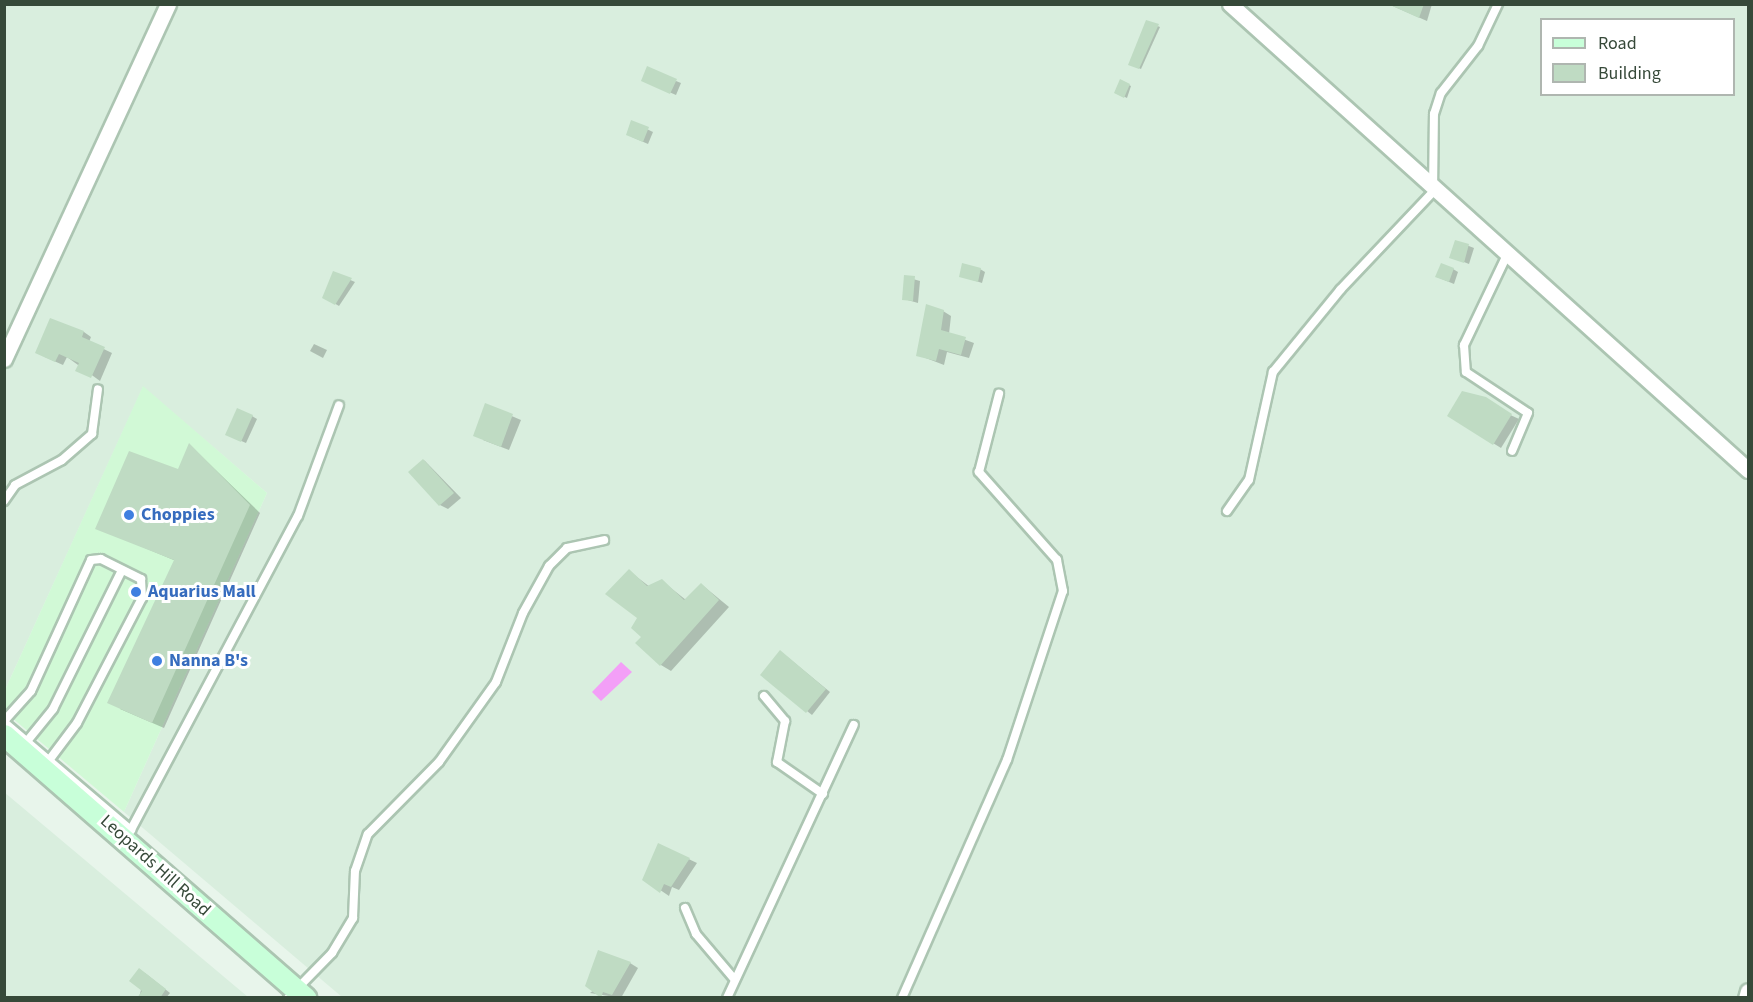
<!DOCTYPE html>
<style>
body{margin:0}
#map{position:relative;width:1753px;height:1002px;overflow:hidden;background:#e8f5eb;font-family:"Source Sans 3",sans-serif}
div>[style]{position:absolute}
.residential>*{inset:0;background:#d9eede}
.commercial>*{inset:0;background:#d1f9d6}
.water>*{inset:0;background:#f39ff7}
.shadow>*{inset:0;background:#0003}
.building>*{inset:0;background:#bfdbc3}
.roads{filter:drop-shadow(2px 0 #acc5b2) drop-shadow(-2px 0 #acc5b2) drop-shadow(0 2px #acc5b2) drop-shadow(0 -2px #acc5b2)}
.service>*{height:8px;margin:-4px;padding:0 4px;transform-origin:4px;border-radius:4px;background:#fff}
.minor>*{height:15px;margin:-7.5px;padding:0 7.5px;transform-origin:7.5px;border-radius:7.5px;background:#fff}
.secondary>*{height:21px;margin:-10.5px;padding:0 10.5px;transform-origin:10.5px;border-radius:10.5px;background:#c8ffd9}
.dots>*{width:16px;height:16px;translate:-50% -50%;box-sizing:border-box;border:3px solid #fff;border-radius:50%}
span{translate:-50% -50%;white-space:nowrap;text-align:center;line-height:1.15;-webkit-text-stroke:6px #fff;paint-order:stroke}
.shop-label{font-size:18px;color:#366cbe;font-weight:700}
.left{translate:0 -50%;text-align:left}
.street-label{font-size:18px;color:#364939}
.frame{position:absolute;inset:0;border:6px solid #364939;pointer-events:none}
.legend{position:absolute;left:1540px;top:18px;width:195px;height:78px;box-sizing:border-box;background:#fff;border:2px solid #afb6b0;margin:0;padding:8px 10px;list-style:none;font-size:18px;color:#364939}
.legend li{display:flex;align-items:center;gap:12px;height:30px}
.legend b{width:30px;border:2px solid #afb6b0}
</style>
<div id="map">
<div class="residential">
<i style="clip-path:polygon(evenodd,5px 5px,1748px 5px,1748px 997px,342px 997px,124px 812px,267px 493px,143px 387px,5px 690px,5px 5px,1542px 20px,1734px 20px,1734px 94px,1542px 94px,1542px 20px)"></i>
<i style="clip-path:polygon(4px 792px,248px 997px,5px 997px)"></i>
</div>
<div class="commercial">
<i style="clip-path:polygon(143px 386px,267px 493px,124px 812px,5px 712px,5px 690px)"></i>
</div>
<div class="water">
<i style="clip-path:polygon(621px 662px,632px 672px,601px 701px,592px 692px)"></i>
</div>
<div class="shadow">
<i style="clip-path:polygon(1388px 4px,1432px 4px,1427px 21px)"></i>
<i style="clip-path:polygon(1147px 22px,1160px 27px,1141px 69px,1132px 65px)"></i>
<i style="clip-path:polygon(676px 81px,681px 83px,676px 95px,648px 83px)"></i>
<i style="clip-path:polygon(1120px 81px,1131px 86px,1127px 98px,1115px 92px)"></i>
<i style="clip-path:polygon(632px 122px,653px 132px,648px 144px,632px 137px)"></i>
<i style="clip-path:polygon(1456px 241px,1474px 248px,1469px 264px,1451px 257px)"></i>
<i style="clip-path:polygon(980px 269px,985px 272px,982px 283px,961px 276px)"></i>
<i style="clip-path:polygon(1453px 269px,1458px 272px,1454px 284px,1437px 277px)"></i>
<i style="clip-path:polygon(334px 273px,355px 282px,339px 306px,324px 297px)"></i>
<i style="clip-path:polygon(906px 277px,920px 281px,918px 303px,904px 299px)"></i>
<i style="clip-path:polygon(943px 311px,951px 316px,949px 334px,974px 343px,969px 358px,947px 352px,944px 365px,918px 355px)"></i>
<i style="clip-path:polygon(51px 320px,84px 332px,91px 337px,89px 342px,112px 353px,100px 381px,67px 357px,63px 365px,45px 357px)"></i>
<i style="clip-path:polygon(314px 344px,327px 350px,323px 358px,310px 351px)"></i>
<i style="clip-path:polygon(1463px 393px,1519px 419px,1501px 448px,1449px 416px)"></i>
<i style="clip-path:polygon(486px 405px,521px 420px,509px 450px,483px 440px)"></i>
<i style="clip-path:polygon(252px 416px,257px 419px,246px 443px,232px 437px)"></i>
<i style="clip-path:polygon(190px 445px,260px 513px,164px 728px,120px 709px,176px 561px,97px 528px,179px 471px)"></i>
<i style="clip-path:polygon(424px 460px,461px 498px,448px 509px,440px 505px)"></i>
<i style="clip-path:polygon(629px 571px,650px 587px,662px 581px,686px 600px,701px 584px,729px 607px,671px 671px,661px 665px,643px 637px)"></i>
<i style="clip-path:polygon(785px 655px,830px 692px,812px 715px,762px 675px)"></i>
<i style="clip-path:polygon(659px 845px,697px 863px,679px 890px,672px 887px,669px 896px,644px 879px)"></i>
<i style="clip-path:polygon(630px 963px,638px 968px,621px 998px,590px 993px)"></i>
<i style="clip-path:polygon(145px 973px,170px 993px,166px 998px,139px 998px)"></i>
</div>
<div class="building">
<i style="clip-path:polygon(1388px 4px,1424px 4px,1419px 18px)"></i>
<i style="clip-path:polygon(1146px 20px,1159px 24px,1139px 69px,1128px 65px)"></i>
<i style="clip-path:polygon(647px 66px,677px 79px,670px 94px,641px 81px)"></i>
<i style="clip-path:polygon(1120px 79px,1130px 84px,1124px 98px,1114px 93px)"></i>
<i style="clip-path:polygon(631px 120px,649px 127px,643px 142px,626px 135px)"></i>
<i style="clip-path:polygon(1455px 240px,1469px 244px,1464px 263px,1449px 258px)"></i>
<i style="clip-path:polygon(962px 263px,981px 268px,978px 282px,959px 277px)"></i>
<i style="clip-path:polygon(1441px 263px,1454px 268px,1449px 282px,1435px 277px)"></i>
<i style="clip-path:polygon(333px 271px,352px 278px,335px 305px,322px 298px)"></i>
<i style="clip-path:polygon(904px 275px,915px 276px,913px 301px,902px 300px)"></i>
<i style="clip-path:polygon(926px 304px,944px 310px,941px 330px,966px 337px,961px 355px,939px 349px,936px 361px,916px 356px)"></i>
<i style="clip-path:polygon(50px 318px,84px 331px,82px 337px,105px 347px,91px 378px,75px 371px,79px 363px,59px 354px,55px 362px,35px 353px)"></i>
<i style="clip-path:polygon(1462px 391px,1486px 397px,1512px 414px,1493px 445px,1447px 416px)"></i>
<i style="clip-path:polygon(485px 403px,513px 414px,501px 447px,473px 436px)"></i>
<i style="clip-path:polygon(237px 408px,253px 415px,241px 442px,225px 435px)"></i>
<i style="clip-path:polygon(189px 443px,250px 505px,152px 723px,107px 703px,174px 560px,95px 529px,129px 451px,178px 469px)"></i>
<i style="clip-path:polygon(423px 459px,454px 493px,439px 506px,408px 472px)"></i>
<i style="clip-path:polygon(629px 569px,647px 586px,662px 579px,684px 600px,701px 583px,719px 600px,660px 666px,635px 643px,641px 637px,631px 628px,637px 618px,605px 594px)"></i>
<i style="clip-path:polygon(780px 650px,826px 689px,806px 713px,760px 675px)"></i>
<i style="clip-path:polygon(658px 843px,690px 858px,671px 887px,664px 884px,660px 893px,642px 880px)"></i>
<i style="clip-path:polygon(598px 950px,631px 962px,612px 995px,603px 992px,601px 998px,585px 986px)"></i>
<i style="clip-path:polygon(139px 968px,166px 989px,160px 998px,137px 998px,142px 991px,129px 981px)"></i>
</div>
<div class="roads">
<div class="service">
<i style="left:1506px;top:257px;width:98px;rotate:115.5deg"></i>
<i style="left:1464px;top:345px;width:27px;rotate:86deg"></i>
<i style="left:1466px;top:372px;width:74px;rotate:33.5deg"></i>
<i style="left:1528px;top:413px;width:41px;rotate:112.8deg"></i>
<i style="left:4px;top:501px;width:19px;rotate:-55deg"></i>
<i style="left:15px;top:485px;width:53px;rotate:-28deg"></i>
<i style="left:62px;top:460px;width:40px;rotate:-41deg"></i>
<i style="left:92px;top:434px;width:45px;rotate:-82.4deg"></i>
<i style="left:1227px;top:511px;width:38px;rotate:-55deg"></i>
<i style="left:1249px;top:480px;width:111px;rotate:-77.5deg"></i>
<i style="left:1273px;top:372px;width:106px;rotate:-50.7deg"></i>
<i style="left:1340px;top:290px;width:135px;rotate:-46.5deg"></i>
<i style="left:1433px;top:192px;width:78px;rotate:-89.3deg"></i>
<i style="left:1434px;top:114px;width:22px;rotate:-72deg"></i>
<i style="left:1441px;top:93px;width:60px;rotate:-51.8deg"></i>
<i style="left:1478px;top:46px;width:47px;rotate:-64.5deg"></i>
<i style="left:764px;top:696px;width:33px;rotate:50deg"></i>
<i style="left:785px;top:721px;width:42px;rotate:101deg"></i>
<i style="left:777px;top:762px;width:56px;rotate:34.8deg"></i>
<i style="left:4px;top:721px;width:40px;rotate:-48deg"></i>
<i style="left:31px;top:691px;width:144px;rotate:-65.4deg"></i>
<i style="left:91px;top:560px;width:10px;rotate:-6deg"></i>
<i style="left:101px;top:559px;width:45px;rotate:26.6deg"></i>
<i style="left:141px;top:579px;width:19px;rotate:87deg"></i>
<i style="left:142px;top:598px;width:141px;rotate:117.5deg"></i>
<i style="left:77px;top:723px;width:45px;rotate:126.9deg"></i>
<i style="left:4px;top:722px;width:167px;rotate:40.4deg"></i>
<i style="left:28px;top:740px;width:40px;rotate:-51deg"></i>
<i style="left:53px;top:709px;width:155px;rotate:-63.6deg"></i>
<i style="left:126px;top:839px;width:366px;rotate:-62deg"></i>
<i style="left:298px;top:516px;width:118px;rotate:-69.7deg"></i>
<i style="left:685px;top:908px;width:28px;rotate:67deg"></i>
<i style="left:696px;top:934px;width:60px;rotate:49.7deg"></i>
<i style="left:288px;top:998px;width:63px;rotate:-45.6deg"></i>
<i style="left:332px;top:953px;width:41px;rotate:-59deg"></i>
<i style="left:353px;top:918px;width:47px;rotate:-87.6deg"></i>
<i style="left:355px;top:871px;width:39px;rotate:-71deg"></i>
<i style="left:368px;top:834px;width:101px;rotate:-45.4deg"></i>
<i style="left:439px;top:762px;width:98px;rotate:-54.5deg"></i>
<i style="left:496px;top:682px;width:74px;rotate:-68.6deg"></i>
<i style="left:523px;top:613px;width:54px;rotate:-61deg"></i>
<i style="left:549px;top:566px;width:25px;rotate:-45deg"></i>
<i style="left:567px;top:548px;width:38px;rotate:-12deg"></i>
<i style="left:727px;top:998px;width:301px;rotate:-65.1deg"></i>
<i style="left:902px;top:998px;width:260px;rotate:-66.2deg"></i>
<i style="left:1007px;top:760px;width:178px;rotate:-71.7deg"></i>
<i style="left:1063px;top:591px;width:32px;rotate:-101deg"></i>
<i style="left:1057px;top:560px;width:118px;rotate:-131.6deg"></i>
<i style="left:979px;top:472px;width:81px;rotate:-75.6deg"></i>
</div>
<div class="minor">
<i style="left:1230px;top:4px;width:697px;rotate:41.97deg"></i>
<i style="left:4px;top:359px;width:391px;rotate:-65.2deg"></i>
<i style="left:1746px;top:998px;width:7px;rotate:-74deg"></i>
</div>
<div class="secondary">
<i style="left:4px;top:735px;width:400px;rotate:41.1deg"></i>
</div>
</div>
<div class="dots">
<i style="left:129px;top:515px;background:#3f7fe0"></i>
<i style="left:136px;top:592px;background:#3f7fe0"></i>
<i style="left:157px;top:661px;background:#3f7fe0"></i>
</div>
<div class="shop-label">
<span class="left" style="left:141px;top:515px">Choppies</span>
<span class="left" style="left:148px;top:592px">Aquarius Mall</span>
<span class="left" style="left:169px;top:661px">Nanna B's</span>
</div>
<div class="street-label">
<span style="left:155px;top:866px;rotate:42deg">Leopards Hill Road</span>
</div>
<div class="frame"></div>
<ul class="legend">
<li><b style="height:8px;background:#c8ffd9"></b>Road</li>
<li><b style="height:16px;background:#bfdbc3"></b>Building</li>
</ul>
</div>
